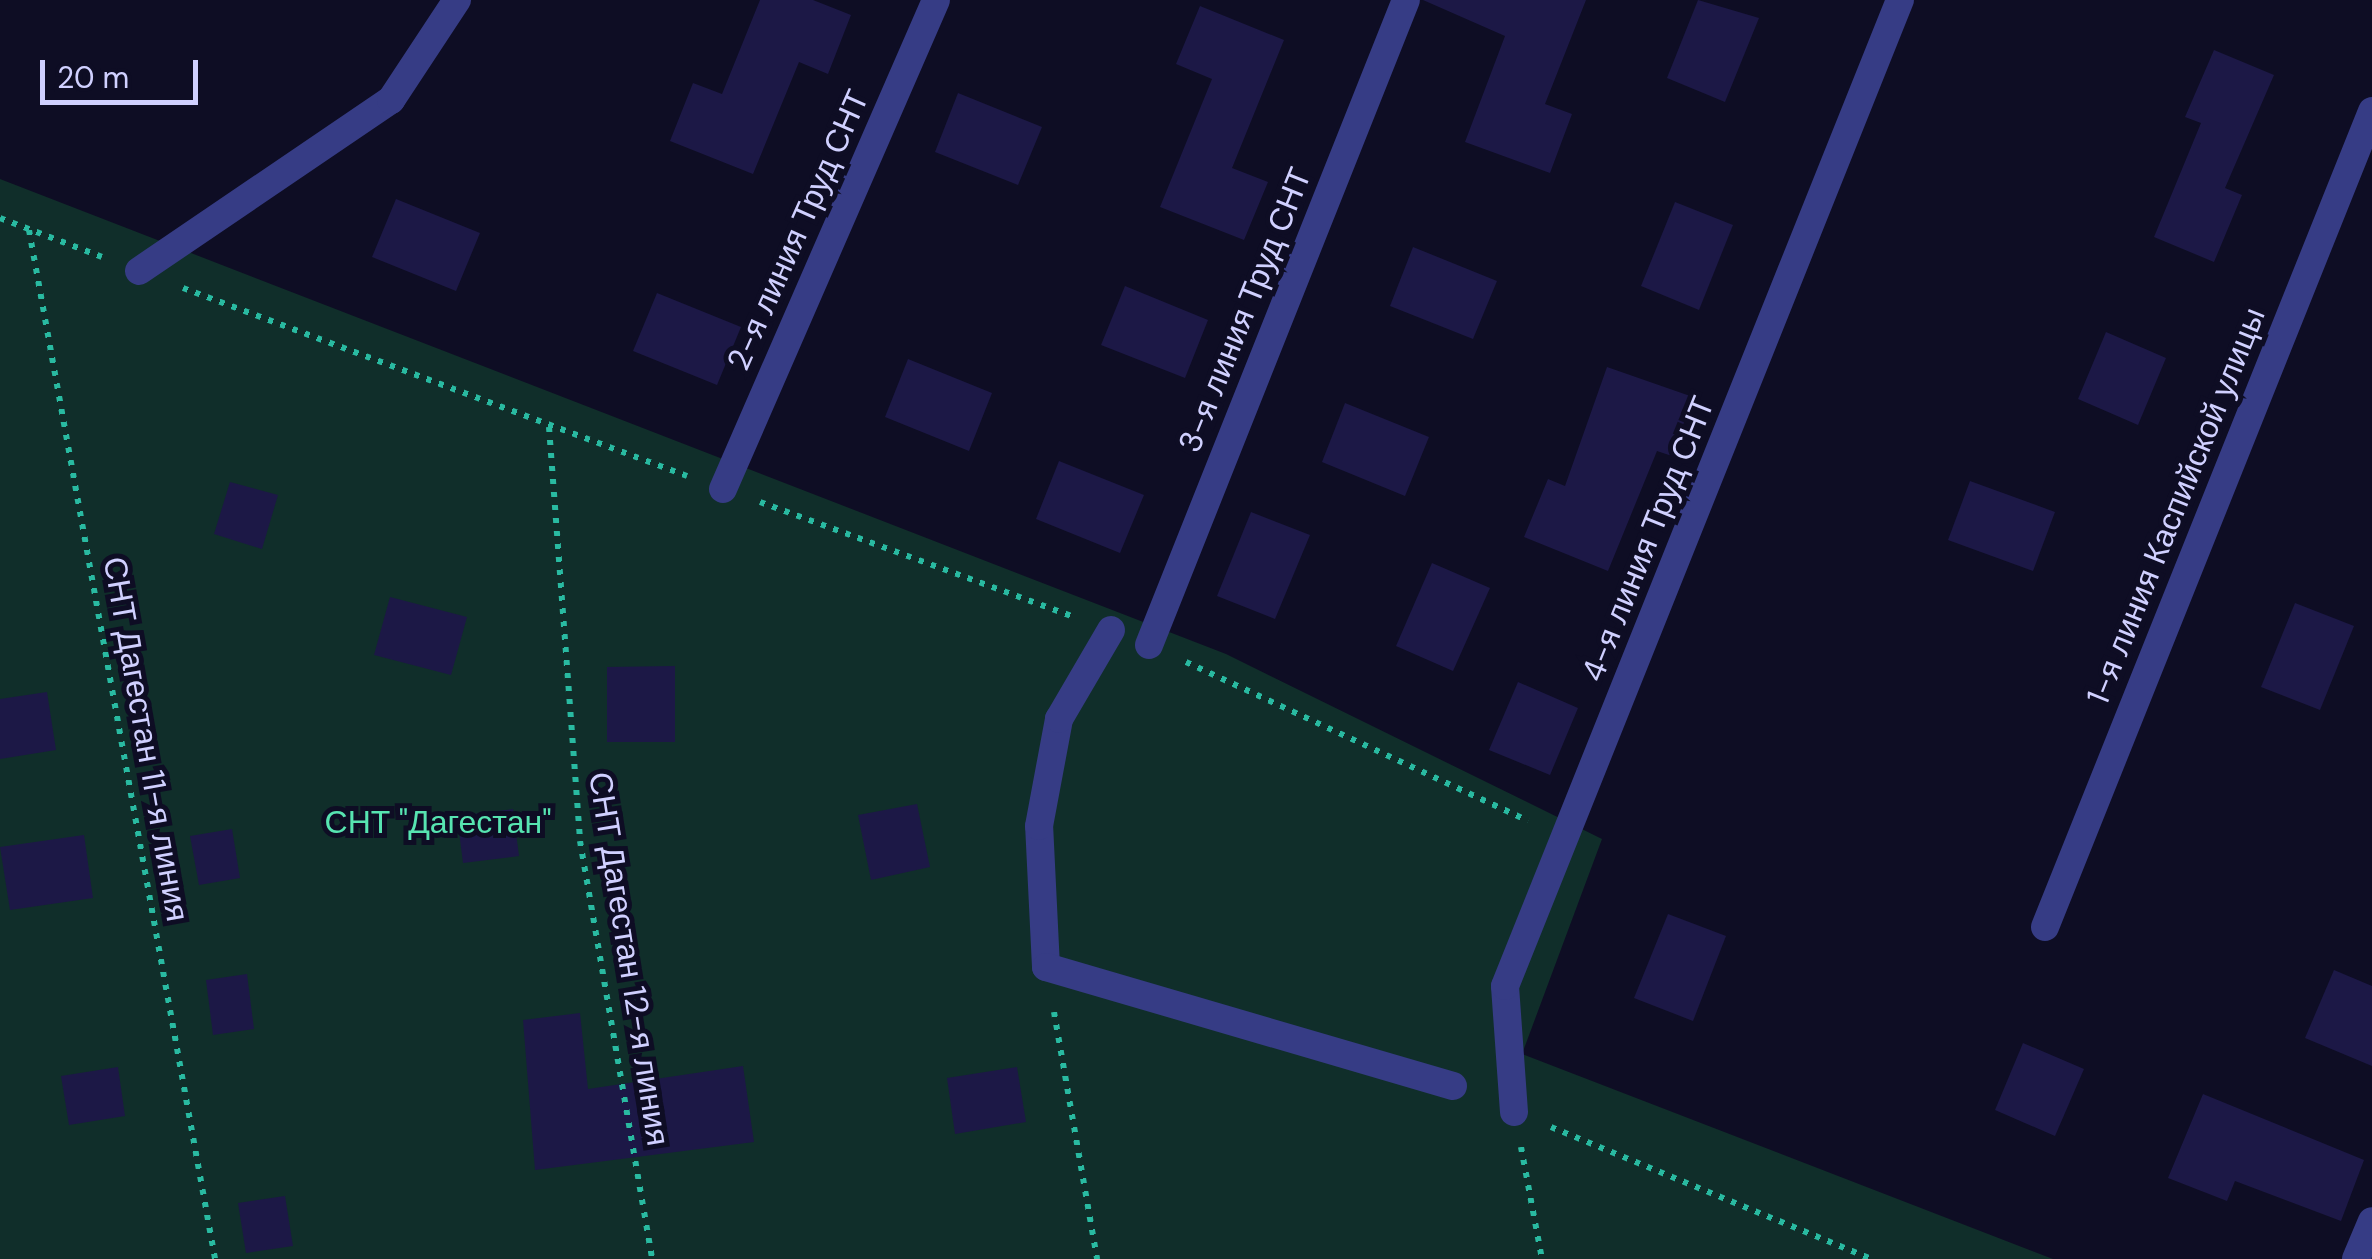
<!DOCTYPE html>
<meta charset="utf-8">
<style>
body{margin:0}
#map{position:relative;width:2372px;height:1259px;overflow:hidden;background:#0e0d24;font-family:"DM Sans",sans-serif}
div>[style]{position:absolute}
.green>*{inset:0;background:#102e2a}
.building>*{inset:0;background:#1c1846}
.path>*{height:6px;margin-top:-3px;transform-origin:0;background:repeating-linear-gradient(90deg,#29baa1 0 5px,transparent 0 13px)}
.service>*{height:28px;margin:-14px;padding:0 14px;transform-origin:14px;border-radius:14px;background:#363c85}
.minor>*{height:28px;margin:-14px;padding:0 14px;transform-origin:14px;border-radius:14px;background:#363c85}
span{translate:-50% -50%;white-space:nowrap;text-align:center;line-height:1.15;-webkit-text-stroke:10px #0e0d24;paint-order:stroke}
.street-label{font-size:32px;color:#d0d0ff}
.park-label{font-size:32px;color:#57e4b1}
.scale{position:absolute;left:40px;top:60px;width:158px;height:45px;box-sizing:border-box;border:5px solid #d0d0ff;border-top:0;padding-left:12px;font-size:30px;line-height:35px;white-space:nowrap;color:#d0d0ff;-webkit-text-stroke:8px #0e0d24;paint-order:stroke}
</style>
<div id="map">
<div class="green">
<i style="clip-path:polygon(0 179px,1226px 654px,1602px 839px,1522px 1054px,2053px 1259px,0 1259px)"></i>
</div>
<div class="building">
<i style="clip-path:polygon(760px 0,813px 0,851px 15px,828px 74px,799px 62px,753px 174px,670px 141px,693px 83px,722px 94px)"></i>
<i style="clip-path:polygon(1423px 0,1586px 0,1545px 104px,1572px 114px,1550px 173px,1465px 142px,1505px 36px)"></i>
<i style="clip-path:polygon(1698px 0,1759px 18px,1725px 102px,1667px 78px)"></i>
<i style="clip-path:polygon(1200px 6px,1284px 40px,1232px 168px,1268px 182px,1244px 240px,1160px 207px,1212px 79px,1176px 64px)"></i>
<i style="clip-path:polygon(2214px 50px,2274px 75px,2225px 188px,2242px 195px,2214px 262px,2154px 237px,2201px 123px,2185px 117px)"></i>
<i style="clip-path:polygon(958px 93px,1042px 127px,1018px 185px,935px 152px)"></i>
<i style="clip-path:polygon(396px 199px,480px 233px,456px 291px,372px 257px)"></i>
<i style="clip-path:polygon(1675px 202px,1733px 225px,1699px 310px,1641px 286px)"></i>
<i style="clip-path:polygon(1413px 247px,1497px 281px,1473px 339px,1390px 306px)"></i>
<i style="clip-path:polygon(1125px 286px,1208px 320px,1185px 378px,1101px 345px)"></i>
<i style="clip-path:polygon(657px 293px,741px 327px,717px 385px,633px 351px)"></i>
<i style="clip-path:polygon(2106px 332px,2166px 358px,2138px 425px,2078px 399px)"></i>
<i style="clip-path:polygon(908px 359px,992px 393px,969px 451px,885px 417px)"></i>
<i style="clip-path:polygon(1607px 367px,1693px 397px,1672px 456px,1657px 451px,1608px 571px,1524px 537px,1548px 479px,1565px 486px)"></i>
<i style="clip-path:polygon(1345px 403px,1429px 437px,1405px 496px,1322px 462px)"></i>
<i style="clip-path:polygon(1059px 461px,1144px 495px,1120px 553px,1036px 519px)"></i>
<i style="clip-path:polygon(1970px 481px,2055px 512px,2033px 571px,1948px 540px)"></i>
<i style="clip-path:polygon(230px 482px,278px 495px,262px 549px,214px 534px)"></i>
<i style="clip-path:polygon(1251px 512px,1310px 535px,1275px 619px,1217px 596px)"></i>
<i style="clip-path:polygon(1432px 563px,1490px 588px,1453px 671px,1396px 646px)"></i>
<i style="clip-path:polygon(390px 597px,467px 617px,451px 675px,374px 655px)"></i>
<i style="clip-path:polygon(2295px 603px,2354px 626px,2320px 710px,2261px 687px)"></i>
<i style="clip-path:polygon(675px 666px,675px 742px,607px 742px,607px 667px)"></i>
<i style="clip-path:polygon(1518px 682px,1578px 708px,1550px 775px,1489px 750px)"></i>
<i style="clip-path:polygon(47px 692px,56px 750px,0 759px,0 699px)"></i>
<i style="clip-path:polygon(917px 804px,930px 867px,871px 880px,858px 815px)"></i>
<i style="clip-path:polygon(513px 809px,519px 856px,463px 863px,457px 816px)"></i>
<i style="clip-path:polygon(232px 829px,240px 878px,199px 885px,190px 836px)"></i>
<i style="clip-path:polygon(84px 835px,93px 898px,10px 910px,0 847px)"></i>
<i style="clip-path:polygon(1668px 914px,1726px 936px,1693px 1021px,1634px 998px)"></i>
<i style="clip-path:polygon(2334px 970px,2372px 986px,2372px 1066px,2305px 1038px)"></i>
<i style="clip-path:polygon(247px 974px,254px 1029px,213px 1035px,206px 980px)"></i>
<i style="clip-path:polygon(580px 1013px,588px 1089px,743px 1066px,754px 1142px,535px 1170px,523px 1020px)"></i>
<i style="clip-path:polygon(2023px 1043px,2084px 1069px,2055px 1136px,1995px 1110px)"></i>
<i style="clip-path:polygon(118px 1067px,125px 1116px,69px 1125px,61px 1076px)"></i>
<i style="clip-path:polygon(1017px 1067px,1026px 1122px,955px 1134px,947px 1078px)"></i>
<i style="clip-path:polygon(2203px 1094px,2364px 1160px,2341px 1221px,2235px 1181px,2227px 1201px,2168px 1178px)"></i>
<i style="clip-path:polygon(285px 1196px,293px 1246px,246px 1253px,238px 1203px)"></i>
</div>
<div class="path">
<i style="left:0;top:218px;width:109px;rotate:20.9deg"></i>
<i style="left:29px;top:230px;width:1046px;rotate:79.75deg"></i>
<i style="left:183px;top:288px;width:538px;rotate:20.46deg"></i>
<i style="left:549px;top:427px;width:415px;rotate:85.7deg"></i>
<i style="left:580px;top:841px;width:424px;rotate:80.2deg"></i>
<i style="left:760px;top:502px;width:332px;rotate:20.1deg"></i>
<i style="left:1186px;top:662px;width:377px;rotate:24.9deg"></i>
<i style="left:1054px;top:1012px;width:251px;rotate:80.1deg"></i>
<i style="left:1551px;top:1127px;width:346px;rotate:22.4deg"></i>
<i style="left:1521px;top:1147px;width:114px;rotate:79.4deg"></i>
</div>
<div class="service">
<i style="left:723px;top:489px;width:533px;rotate:-66.46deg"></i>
<i style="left:1149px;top:645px;width:694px;rotate:-68.28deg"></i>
<i style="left:2045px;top:927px;width:879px;rotate:-68.16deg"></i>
<i style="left:1046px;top:967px;width:141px;rotate:-92.8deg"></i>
<i style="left:1039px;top:826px;width:109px;rotate:-79.4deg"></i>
<i style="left:1059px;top:719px;width:103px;rotate:-59.7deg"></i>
<i style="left:2356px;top:1259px;width:41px;rotate:-67.2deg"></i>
</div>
<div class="minor">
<i style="left:139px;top:271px;width:305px;rotate:-34.2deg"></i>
<i style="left:391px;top:100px;width:120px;rotate:-56.6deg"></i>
<i style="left:1046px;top:967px;width:424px;rotate:16.3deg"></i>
<i style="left:1514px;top:1112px;width:126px;rotate:-94.1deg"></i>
<i style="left:1505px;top:986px;width:1062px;rotate:-68.17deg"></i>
</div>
<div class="street-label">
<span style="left:798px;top:230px;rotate:-66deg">2-я линия Труд СНТ</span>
<span style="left:1245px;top:310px;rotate:-68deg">3-я линия Труд СНТ</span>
<span style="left:2176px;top:506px;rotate:-68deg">1-я линия Каспийской улицы</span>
<span style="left:1648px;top:539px;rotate:-68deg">4-я линия Труд СНТ</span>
<span style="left:146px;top:739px;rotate:80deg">СНТ Дагестан 11-я линия</span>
<span style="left:629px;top:959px;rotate:81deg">СНТ Дагестан 12-я линия</span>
</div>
<div class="park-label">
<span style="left:438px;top:822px">СНТ "Дагестан"</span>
</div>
<div class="scale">20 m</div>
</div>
